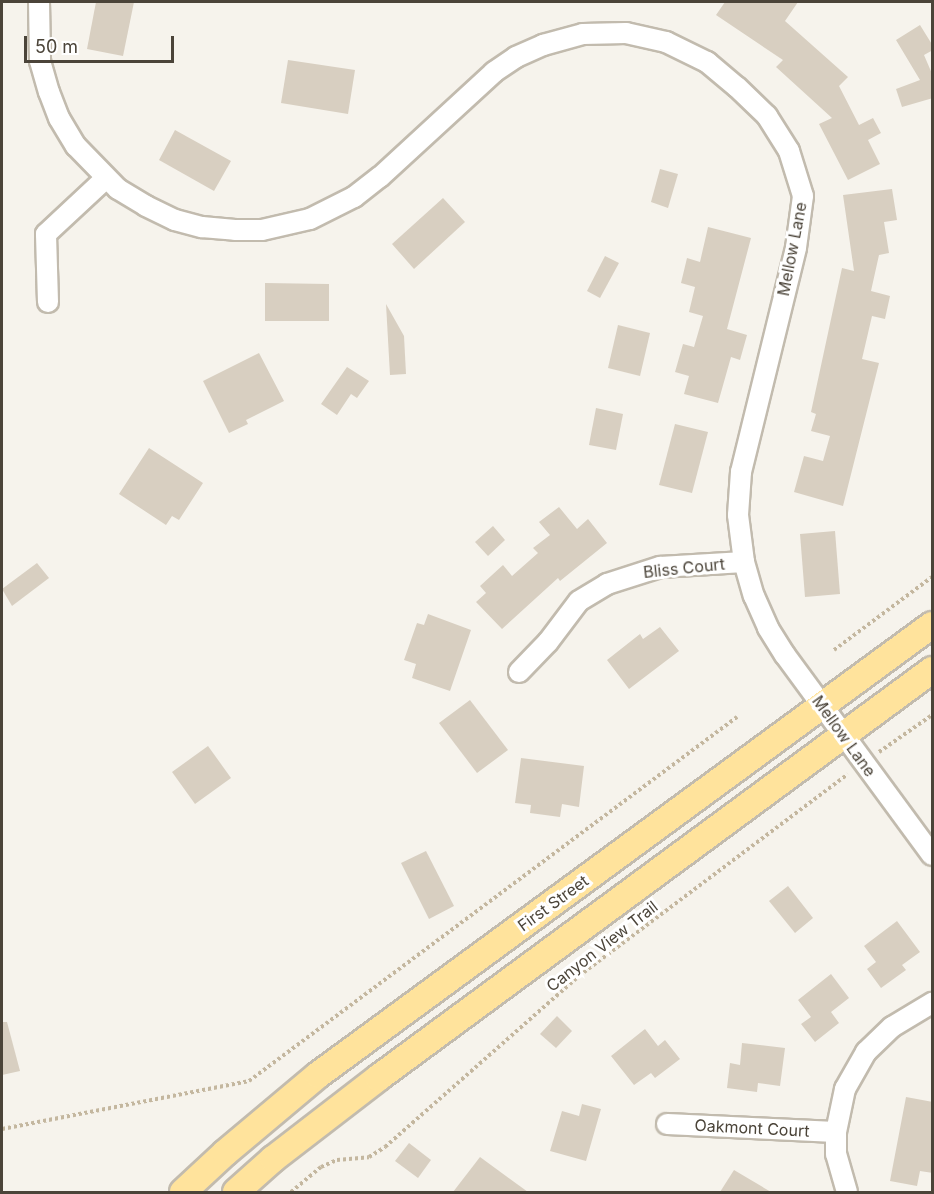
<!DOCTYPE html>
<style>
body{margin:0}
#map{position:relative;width:934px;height:1194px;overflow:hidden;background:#f6f3ec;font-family:Inter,sans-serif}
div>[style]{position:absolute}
.building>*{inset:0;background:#d8cfc1}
.path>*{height:4px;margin-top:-2px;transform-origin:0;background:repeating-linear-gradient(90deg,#c4b79f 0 3px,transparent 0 6px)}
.roads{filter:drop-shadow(2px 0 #c2bbae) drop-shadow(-2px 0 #c2bbae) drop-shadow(0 2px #c2bbae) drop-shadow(0 -2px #c2bbae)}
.minor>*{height:20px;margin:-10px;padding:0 10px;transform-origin:10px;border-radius:10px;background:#fff}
.major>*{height:26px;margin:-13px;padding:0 13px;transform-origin:13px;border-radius:13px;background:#ffe39c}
span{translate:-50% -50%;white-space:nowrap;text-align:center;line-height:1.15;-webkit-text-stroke:6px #fff;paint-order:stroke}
.street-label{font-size:16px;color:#4b4439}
.frame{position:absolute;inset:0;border:3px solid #4b4439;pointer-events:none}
.scale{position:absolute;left:24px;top:36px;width:150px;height:27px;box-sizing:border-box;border:3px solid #4b4439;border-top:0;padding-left:8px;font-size:18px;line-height:21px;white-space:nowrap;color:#4b4439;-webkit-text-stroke:4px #fff;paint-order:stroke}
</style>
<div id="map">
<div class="building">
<i style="clip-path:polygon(96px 2px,134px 2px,123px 56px,87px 49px)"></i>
<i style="clip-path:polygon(725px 2px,798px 2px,785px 21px,848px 77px,839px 86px,859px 125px,873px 118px,881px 133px,868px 140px,880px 164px,848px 180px,819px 124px,832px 118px,776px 67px,783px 60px,716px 15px)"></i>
<i style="clip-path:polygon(920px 25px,933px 46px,933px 50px,924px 55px,933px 76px,933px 98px,902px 107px,896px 89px,920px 80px,896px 40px)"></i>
<i style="clip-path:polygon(288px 60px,355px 70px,348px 114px,281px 103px)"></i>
<i style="clip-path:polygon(175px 130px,231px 161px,214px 191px,159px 160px)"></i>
<i style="clip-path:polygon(660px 169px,678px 174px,668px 208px,651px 202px)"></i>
<i style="clip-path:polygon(892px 189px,897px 220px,884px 222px,889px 253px,879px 255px,871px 291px,890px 296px,885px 319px,872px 316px,862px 359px,879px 363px,843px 506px,794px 492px,804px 456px,823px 461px,830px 436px,811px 431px,816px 414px,811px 412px,842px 268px,854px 271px,843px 195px)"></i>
<i style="clip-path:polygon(443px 198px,465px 222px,414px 269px,392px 244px)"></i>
<i style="clip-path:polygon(708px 227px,751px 238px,727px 329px,747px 335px,740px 360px,731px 357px,718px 403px,684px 394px,689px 376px,675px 372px,683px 344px,694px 347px,703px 316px,689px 312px,695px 287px,681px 283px,687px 258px,700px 262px)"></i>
<i style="clip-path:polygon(605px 256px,619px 263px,600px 298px,587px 291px)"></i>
<i style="clip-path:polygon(265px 283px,329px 284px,329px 321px,265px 321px)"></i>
<i style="clip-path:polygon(386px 304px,404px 336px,406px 374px,390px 375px)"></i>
<i style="clip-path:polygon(618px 325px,650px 333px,640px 376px,608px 368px)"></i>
<i style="clip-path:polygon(259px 353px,284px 401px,246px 420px,248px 424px,229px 433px,203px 381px)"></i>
<i style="clip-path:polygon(347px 367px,369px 381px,357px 398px,351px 394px,337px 415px,321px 404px)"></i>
<i style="clip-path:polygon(596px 408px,623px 414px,616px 450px,589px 445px)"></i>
<i style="clip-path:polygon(675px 424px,708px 432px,692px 493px,659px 485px)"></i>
<i style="clip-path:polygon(149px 448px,203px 483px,179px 520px,172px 516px,166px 525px,119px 494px)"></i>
<i style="clip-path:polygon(559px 507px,577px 529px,588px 519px,607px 543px,560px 581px,558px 578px,502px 629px,476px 602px,486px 593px,480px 586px,503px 565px,512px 576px,538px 553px,533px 548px,550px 535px,539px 522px)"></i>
<i style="clip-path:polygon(493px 526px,505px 540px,488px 556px,475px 542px)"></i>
<i style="clip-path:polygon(835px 531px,840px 594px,805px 597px,800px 534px)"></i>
<i style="clip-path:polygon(37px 563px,49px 578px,12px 606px,2px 589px)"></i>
<i style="clip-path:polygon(428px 614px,471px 630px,450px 691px,412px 678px,416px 664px,404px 660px,417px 623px,424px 625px)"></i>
<i style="clip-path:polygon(660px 627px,679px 651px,629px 689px,607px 660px,640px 634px,643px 639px)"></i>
<i style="clip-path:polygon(470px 700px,508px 750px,477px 773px,439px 723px)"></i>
<i style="clip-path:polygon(208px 746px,231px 778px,195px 804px,172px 772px)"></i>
<i style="clip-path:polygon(521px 758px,584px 766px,579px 807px,562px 804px,560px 817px,530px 813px,531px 805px,515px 803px)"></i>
<i style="clip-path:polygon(426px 851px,454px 906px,429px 919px,401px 863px)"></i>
<i style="clip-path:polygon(788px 886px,813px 918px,795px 933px,769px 901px)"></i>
<i style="clip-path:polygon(897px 921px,920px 952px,902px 965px,906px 970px,881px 988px,867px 969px,876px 962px,864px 946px)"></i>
<i style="clip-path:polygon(831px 974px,849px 998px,831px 1012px,839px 1023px,815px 1042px,801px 1024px,811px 1017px,798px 1000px)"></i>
<i style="clip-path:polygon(557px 1016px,572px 1031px,556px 1048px,540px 1034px)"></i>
<i style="clip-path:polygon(2px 1022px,7px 1022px,20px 1071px,2px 1075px)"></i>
<i style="clip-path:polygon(645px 1029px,658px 1046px,665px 1040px,680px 1059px,655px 1078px,651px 1073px,634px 1085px,611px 1056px)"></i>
<i style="clip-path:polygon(742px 1043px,785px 1048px,780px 1086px,758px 1083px,757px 1092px,727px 1088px,730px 1063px,740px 1065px)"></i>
<i style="clip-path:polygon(906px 1097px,933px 1102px,933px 1173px,920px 1171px,917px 1186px,890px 1181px)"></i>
<i style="clip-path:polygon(582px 1104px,601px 1109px,586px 1161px,550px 1151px,562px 1111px,579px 1116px)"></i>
<i style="clip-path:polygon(409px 1143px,431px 1160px,418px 1178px,395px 1161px)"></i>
<i style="clip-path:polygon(480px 1157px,528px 1192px,453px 1192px)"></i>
<i style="clip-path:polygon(734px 1170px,771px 1192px,720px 1192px)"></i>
</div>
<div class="path">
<i style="left:834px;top:650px;width:122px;rotate:-36.7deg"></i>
<i style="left:879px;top:752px;width:65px;rotate:-34.9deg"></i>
<i style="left:2px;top:1129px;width:252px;rotate:-11deg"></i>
<i style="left:249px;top:1081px;width:609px;rotate:-36.72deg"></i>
<i style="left:291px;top:1192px;width:39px;rotate:-40deg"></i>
<i style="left:321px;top:1167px;width:17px;rotate:-24deg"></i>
<i style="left:337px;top:1160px;width:32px;rotate:-5deg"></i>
<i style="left:369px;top:1157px;width:19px;rotate:-32deg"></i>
<i style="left:385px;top:1147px;width:259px;rotate:-41.4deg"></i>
<i style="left:579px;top:976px;width:336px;rotate:-36.9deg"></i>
</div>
<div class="roads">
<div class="minor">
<i style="left:39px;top:2px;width:59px;rotate:89deg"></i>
<i style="left:40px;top:61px;width:32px;rotate:74deg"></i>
<i style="left:49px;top:92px;width:28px;rotate:69deg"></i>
<i style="left:59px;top:118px;width:33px;rotate:59deg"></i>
<i style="left:76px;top:146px;width:60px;rotate:45.7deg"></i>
<i style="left:118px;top:189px;width:33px;rotate:31deg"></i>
<i style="left:146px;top:206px;width:32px;rotate:26deg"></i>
<i style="left:175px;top:220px;width:28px;rotate:15deg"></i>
<i style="left:202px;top:227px;width:33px;rotate:5deg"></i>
<i style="left:235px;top:230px;width:27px"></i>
<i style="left:262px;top:230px;width:49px;rotate:-12.9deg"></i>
<i style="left:310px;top:219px;width:49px;rotate:-26.6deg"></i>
<i style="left:354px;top:197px;width:33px;rotate:-38deg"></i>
<i style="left:380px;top:177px;width:155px;rotate:-42.6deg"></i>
<i style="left:494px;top:72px;width:27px;rotate:-34deg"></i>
<i style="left:516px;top:57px;width:30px;rotate:-24deg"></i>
<i style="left:543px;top:45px;width:41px;rotate:-15.4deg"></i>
<i style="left:583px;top:34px;width:43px;rotate:-1.3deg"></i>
<i style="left:626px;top:33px;width:41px;rotate:12.7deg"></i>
<i style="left:666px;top:42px;width:46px;rotate:26deg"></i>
<i style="left:707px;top:62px;width:39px;rotate:40deg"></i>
<i style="left:737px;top:87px;width:42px;rotate:44deg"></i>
<i style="left:767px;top:116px;width:41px;rotate:57.8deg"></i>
<i style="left:789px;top:151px;width:47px;rotate:72.7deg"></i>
<i style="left:803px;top:196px;width:52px;rotate:97.7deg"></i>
<i style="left:796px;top:248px;width:231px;rotate:103.8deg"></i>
<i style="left:741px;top:472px;width:43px;rotate:94deg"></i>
<i style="left:738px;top:515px;width:47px;rotate:82.7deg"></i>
<i style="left:744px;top:562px;width:35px;rotate:74deg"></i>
<i style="left:754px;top:596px;width:35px;rotate:66deg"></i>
<i style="left:768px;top:628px;width:32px;rotate:58deg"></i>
<i style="left:785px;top:655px;width:248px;rotate:53.7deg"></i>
<i style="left:48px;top:302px;width:68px;rotate:-91.7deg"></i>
<i style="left:46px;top:234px;width:82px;rotate:-43deg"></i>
<i style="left:519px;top:672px;width:42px;rotate:-46deg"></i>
<i style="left:548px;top:642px;width:51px;rotate:-52.9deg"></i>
<i style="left:579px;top:601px;width:33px;rotate:-31deg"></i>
<i style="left:607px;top:584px;width:56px;rotate:-17.8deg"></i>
<i style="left:660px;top:567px;width:84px;rotate:-3.4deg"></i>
<i style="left:667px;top:1124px;width:169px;rotate:2.7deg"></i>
<i style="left:847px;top:1192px;width:40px;rotate:-106deg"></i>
<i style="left:836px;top:1154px;width:22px;rotate:-90deg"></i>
<i style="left:836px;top:1132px;width:44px;rotate:-78.2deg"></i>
<i style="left:845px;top:1089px;width:43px;rotate:-60.4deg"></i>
<i style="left:866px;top:1052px;width:36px;rotate:-44deg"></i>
<i style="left:892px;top:1027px;width:47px;rotate:-31deg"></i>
</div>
<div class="major">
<i style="left:183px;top:1192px;width:57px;rotate:-42.9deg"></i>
<i style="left:225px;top:1153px;width:121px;rotate:-40deg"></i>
<i style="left:318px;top:1075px;width:761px;rotate:-36.24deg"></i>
<i style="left:236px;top:1192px;width:50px;rotate:-41.7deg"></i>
<i style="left:273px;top:1159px;width:133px;rotate:-37.6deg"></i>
<i style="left:378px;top:1078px;width:688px;rotate:-36.37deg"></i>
</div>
</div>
<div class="street-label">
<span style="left:792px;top:249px;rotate:-79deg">Mellow Lane</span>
<span style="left:684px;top:568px;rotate:-6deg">Bliss Court</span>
<span style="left:844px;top:736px;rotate:54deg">Mellow Lane</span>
<span style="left:553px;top:903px;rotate:-36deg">First Street</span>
<span style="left:602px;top:946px;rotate:-38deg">Canyon View Trail</span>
<span style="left:752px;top:1128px;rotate:3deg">Oakmont Court</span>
</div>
<div class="frame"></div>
<div class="scale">50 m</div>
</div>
